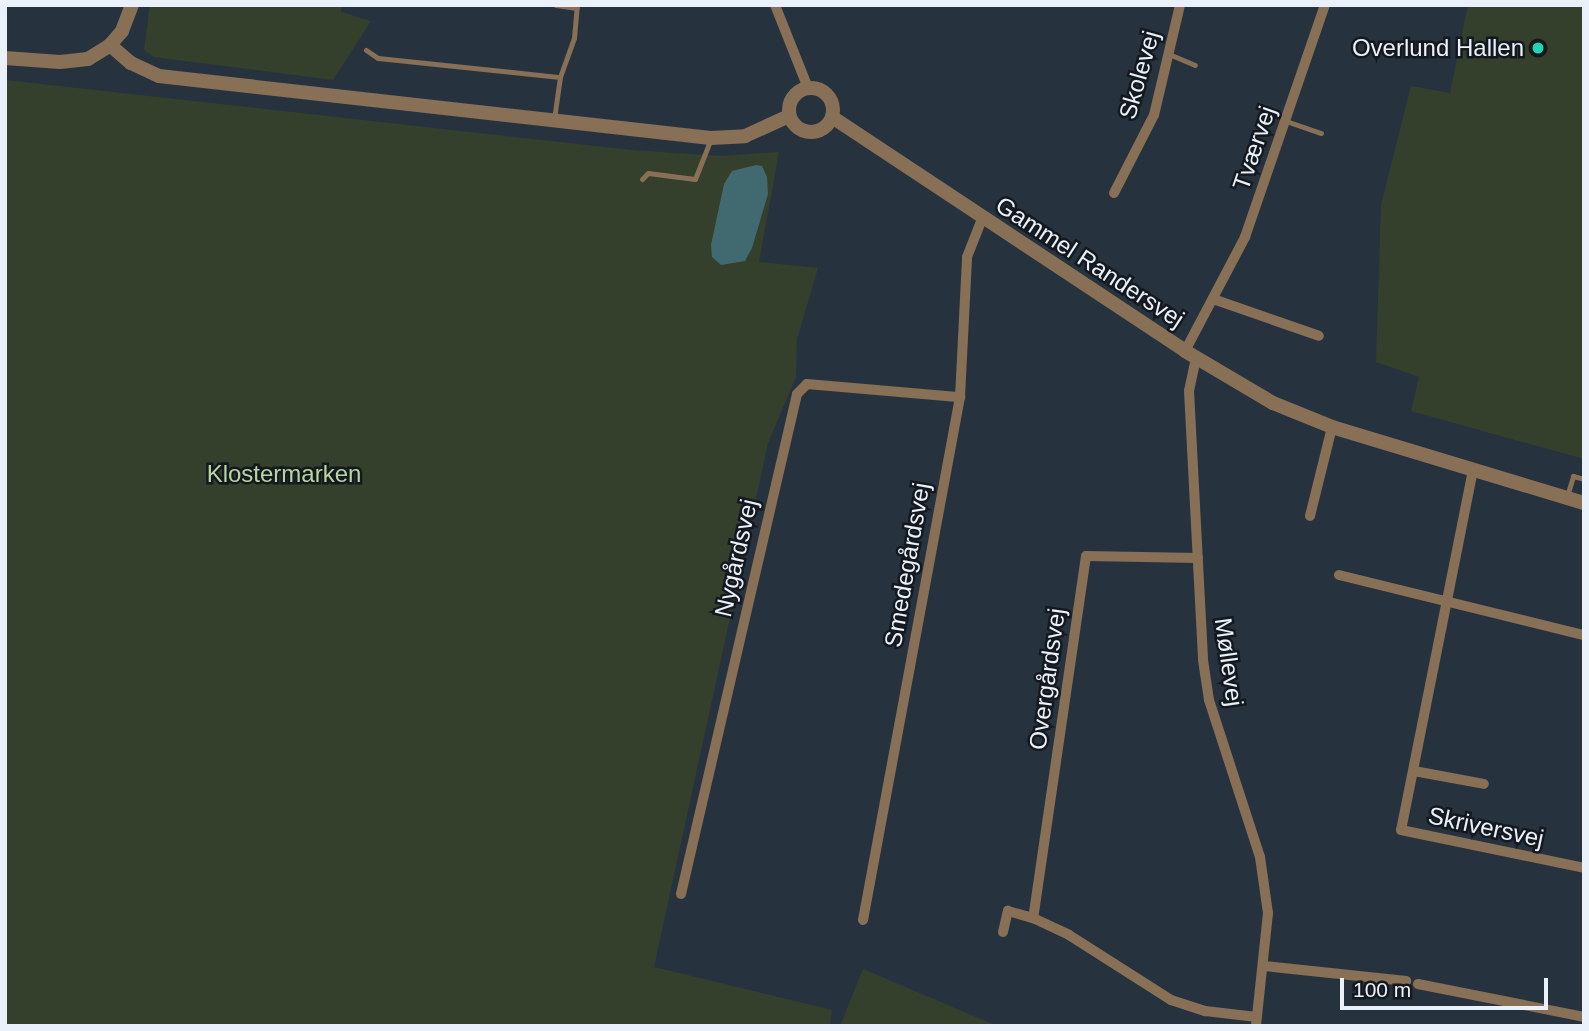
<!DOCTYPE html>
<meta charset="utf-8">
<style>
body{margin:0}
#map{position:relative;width:1589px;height:1031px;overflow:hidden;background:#27323f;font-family:Helvetica,sans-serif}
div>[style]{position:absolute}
.green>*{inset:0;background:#35402c}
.water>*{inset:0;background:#406a6f}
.service>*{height:5px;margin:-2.5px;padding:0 2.5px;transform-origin:2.5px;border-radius:2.5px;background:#877055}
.minor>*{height:10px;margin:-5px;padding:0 5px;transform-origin:5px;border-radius:5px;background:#877055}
.tertiary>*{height:14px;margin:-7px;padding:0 7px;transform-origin:7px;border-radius:7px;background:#877055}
.tertiary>.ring{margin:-7px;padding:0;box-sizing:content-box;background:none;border:14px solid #877055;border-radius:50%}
.dots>*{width:19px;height:19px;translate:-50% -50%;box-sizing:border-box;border:4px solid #14191f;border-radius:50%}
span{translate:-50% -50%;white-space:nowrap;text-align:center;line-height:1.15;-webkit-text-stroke:5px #14191f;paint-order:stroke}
.poi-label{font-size:24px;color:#eaf1fa}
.right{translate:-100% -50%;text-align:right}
.street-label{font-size:24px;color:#eaf1fa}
.park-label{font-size:24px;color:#b9d59f}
.frame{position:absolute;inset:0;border:7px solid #eaf1fa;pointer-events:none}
.scale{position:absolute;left:1340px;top:978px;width:208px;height:32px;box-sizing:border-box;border:4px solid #eaf1fa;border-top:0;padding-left:9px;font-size:21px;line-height:24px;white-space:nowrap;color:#eaf1fa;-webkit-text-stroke:5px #14191f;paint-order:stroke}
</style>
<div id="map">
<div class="green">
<i style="clip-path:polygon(150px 5px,342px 5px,341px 12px,371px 21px,333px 80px,154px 57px,144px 50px)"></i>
<i style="clip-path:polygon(1468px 5px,1584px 5px,1584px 459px,1411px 411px,1419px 377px,1376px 362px,1381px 205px,1411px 86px,1450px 93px)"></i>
<i style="clip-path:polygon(5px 80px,632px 150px,721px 156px,779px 152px,759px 262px,818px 268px,797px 339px,796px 377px,768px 443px,654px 967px,832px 1010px,830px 1026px,5px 1026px)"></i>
<i style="clip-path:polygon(863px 969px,997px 1026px,840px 1026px)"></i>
</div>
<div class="water">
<i style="clip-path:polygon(756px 165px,762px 166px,767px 177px,768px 194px,752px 248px,745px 261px,721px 265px,712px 257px,711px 245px,724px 184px,732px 171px)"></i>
</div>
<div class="service">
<i style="left:556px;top:5px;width:21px;rotate:8deg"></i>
<i style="left:366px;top:50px;width:14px;rotate:34deg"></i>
<i style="left:378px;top:58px;width:183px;rotate:6deg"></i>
<i style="left:1169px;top:54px;width:28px;rotate:23deg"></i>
<i style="left:554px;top:119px;width:42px;rotate:-81.9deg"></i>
<i style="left:560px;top:77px;width:41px;rotate:-70.3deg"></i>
<i style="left:574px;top:38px;width:33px;rotate:-85deg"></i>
<i style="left:1286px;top:121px;width:37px;rotate:19deg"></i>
<i style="left:642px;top:179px;width:8px;rotate:-45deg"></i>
<i style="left:648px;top:173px;width:47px;rotate:7.3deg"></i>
<i style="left:695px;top:179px;width:41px;rotate:-68.5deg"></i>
<i style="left:1567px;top:496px;width:21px;rotate:-73deg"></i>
<i style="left:1573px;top:476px;width:11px;rotate:15deg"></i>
</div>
<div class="minor">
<i style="left:775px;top:5px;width:89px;rotate:68.3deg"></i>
<i style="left:1114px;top:193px;width:88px;rotate:-62.9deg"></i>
<i style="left:1154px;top:115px;width:113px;rotate:-76.7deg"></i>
<i style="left:1213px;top:299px;width:112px;rotate:19.2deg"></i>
<i style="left:1185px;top:351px;width:129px;rotate:-62.2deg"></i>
<i style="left:1245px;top:237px;width:245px;rotate:-71deg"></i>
<i style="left:1196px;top:358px;width:34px;rotate:102deg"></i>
<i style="left:1189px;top:391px;width:269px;rotate:87deg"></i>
<i style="left:1203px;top:660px;width:40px;rotate:81.5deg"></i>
<i style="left:1209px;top:700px;width:165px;rotate:72deg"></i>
<i style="left:1260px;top:857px;width:57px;rotate:81.9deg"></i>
<i style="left:1268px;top:913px;width:114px;rotate:96.1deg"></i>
<i style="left:1473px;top:470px;width:367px;rotate:101.3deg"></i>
<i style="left:1401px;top:830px;width:187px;rotate:11.7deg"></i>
<i style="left:1310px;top:516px;width:92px;rotate:-76.1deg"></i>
<i style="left:1198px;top:558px;width:112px;rotate:-179deg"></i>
<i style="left:1086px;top:556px;width:366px;rotate:98.3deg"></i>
<i style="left:1033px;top:918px;width:40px;rotate:25deg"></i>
<i style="left:1069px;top:935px;width:121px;rotate:32.5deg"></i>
<i style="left:1171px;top:1000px;width:36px;rotate:18deg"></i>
<i style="left:1205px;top:1011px;width:52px;rotate:6.6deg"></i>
<i style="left:1339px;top:575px;width:252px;rotate:13.8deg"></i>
<i style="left:1414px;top:771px;width:71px;rotate:10.5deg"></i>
<i style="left:681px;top:894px;width:513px;rotate:-76.94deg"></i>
<i style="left:797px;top:394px;width:14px;rotate:-45deg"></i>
<i style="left:807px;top:384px;width:154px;rotate:4.9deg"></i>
<i style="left:863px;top:920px;width:532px;rotate:-79.49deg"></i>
<i style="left:960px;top:397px;width:140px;rotate:-87.1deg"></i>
<i style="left:967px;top:257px;width:41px;rotate:-68.5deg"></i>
<i style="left:1003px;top:932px;width:22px;rotate:-77deg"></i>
<i style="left:1008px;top:911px;width:26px;rotate:16deg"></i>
<i style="left:1264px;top:966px;width:143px;rotate:6deg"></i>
<i style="left:1418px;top:984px;width:169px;rotate:11.2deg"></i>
</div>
<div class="tertiary">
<i style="left:110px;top:45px;width:28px;rotate:41deg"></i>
<i style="left:131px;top:63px;width:31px;rotate:25deg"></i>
<i style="left:159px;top:76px;width:555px;rotate:6.41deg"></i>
<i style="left:711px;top:138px;width:34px;rotate:-3deg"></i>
<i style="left:745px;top:136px;width:48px;rotate:-24.4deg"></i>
<i style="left:5px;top:58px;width:55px;rotate:4.2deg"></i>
<i style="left:60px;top:62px;width:28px;rotate:-6deg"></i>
<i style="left:88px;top:59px;width:26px;rotate:-32deg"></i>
<i style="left:110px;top:45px;width:18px;rotate:-49deg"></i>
<i style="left:122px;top:31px;width:28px;rotate:-69deg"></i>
<i class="ring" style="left:789px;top:88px;width:30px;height:30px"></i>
<i style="left:832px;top:117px;width:424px;rotate:33.5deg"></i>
<i style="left:1185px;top:351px;width:102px;rotate:30.6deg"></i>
<i style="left:1273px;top:403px;width:64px;rotate:22.1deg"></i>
<i style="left:1332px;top:427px;width:263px;rotate:16.8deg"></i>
</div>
<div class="dots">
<i style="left:1538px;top:48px;background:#21d5b0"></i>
</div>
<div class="poi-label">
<span class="right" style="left:1524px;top:48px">Overlund Hallen</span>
</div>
<div class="street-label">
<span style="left:1139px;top:75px;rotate:-74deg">Skolevej</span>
<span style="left:1254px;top:148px;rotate:-71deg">Tværvej</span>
<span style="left:1090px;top:262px;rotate:33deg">Gammel Randersvej</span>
<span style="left:736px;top:558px;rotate:-77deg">Nygårdsvej</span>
<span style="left:907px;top:565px;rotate:-80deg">Smedegårdsvej</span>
<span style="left:1229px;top:662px;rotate:82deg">Møllevej</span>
<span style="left:1047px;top:679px;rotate:-82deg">Overgårdsvej</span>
<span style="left:1486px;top:827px;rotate:12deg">Skriversvej</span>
</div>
<div class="park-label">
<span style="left:284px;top:474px">Klostermarken</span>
</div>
<div class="frame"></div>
<div class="scale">100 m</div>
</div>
